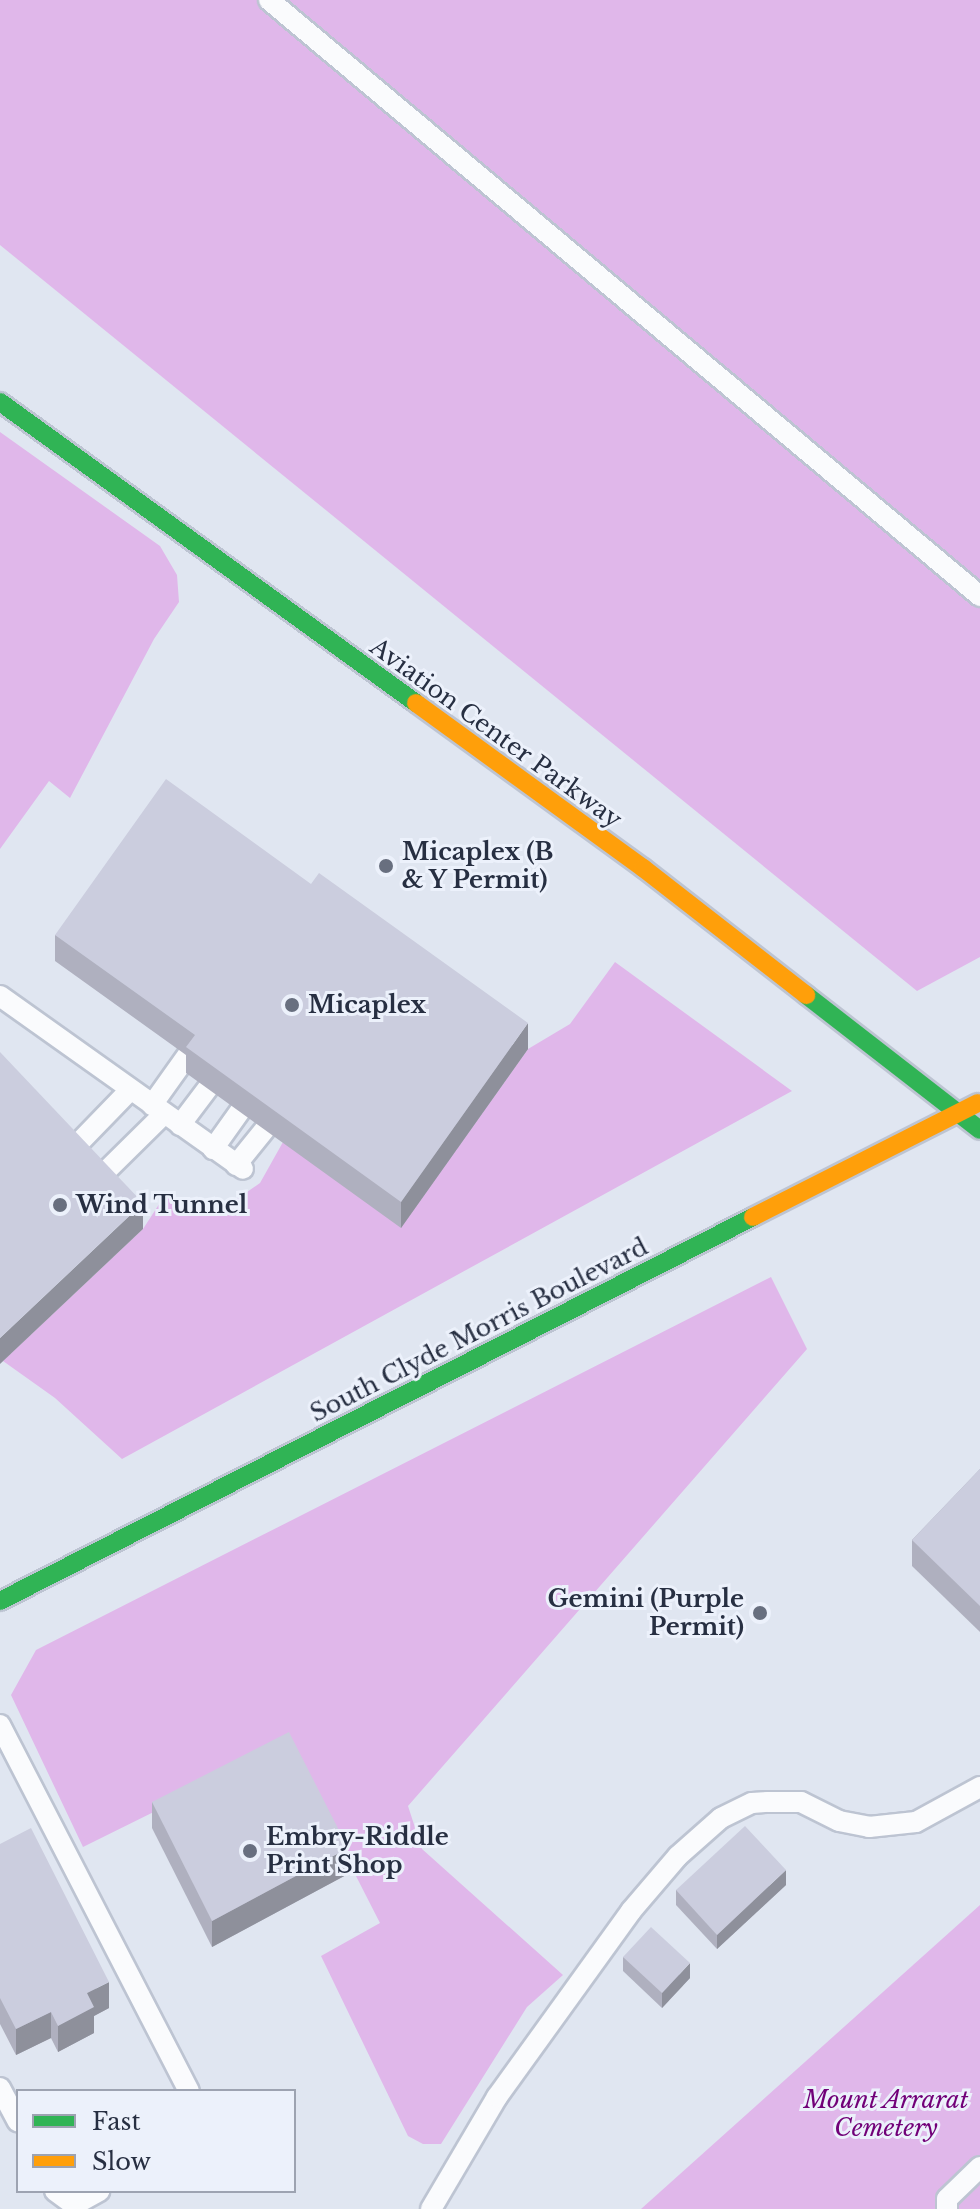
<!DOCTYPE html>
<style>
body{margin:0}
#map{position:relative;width:980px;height:2209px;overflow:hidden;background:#e0e6f1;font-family:"Libre Baskerville",serif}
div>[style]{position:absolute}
.green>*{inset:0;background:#e0b7ea}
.roads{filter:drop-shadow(2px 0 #bdc4d2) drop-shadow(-2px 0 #bdc4d2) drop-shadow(0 2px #bdc4d2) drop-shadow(0 -2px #bdc4d2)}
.lane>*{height:20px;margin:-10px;padding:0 10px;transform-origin:10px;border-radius:10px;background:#fafbfd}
.fast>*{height:18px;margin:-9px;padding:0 9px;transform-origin:9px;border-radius:9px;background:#30b455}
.slow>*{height:18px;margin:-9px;padding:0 9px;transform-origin:9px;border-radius:9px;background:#ff9f0a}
.wall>*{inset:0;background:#afb0bf}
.shaded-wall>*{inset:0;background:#8e909b}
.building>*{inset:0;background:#cbcdde}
.dots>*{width:22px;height:22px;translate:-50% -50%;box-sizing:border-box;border:4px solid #ecf1fb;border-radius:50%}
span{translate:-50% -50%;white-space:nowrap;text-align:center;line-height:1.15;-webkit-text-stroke:6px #ecf1fb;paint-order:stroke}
.street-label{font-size:24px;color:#272f42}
.poi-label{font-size:24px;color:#272f42;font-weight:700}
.left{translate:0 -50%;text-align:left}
.right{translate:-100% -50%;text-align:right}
.park-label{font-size:24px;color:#710078;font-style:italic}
.legend{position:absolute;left:16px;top:2089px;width:280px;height:104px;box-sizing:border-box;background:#ecf1fb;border:2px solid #9da3b1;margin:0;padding:10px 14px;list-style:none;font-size:24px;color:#272f42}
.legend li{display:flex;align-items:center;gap:16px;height:40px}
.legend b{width:40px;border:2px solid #9da3b1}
</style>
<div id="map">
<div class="green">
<i style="clip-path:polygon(0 0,980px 0,980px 957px,917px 991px,0 245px)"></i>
<i style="clip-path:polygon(0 432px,160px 546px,177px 575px,179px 602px,154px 639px,70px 798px,49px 781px,0 849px)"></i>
<i style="clip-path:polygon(615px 962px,792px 1091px,122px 1459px,55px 1398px,3px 1361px,143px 1229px,165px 1195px,212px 1206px,237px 1199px,260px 1183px,283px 1142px,401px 1227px,528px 1049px,570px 1024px)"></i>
<i style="clip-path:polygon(771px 1277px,807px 1349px,408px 1806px,422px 1849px,563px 1975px,527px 2007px,441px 2144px,423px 2144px,408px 2136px,321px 1956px,380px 1923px,289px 1745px,83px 1847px,11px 1695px,36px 1650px)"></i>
<i style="clip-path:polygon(980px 1905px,980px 2209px,641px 2209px)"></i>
</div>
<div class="roads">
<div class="lane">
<i style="left:269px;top:0;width:928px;rotate:39.97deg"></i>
<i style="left:0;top:996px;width:298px;rotate:35.4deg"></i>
<i style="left:152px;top:1105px;width:60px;rotate:-54.5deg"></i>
<i style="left:180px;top:1125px;width:46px;rotate:-52.9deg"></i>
<i style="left:213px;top:1149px;width:47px;rotate:-54.6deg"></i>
<i style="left:70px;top:1152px;width:86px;rotate:-45.9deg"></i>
<i style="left:236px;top:1165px;width:46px;rotate:-51.1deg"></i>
<i style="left:97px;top:1180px;width:94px;rotate:-44.6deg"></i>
<i style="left:0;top:1725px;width:412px;rotate:62.7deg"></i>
<i style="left:0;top:2088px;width:38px;rotate:62deg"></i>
<i style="left:55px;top:2191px;width:24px;rotate:36deg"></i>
<i style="left:74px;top:2205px;width:29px;rotate:-29deg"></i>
<i style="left:431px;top:2209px;width:130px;rotate:-59.5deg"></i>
<i style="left:497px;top:2097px;width:229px;rotate:-54.2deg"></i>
<i style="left:631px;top:1911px;width:72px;rotate:-49.5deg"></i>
<i style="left:678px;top:1856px;width:57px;rotate:-41.5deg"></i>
<i style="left:721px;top:1818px;width:34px;rotate:-26deg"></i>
<i style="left:752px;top:1803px;width:16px;rotate:-4deg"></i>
<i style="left:768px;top:1802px;width:33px"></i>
<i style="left:801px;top:1802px;width:42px;rotate:26.6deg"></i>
<i style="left:839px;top:1821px;width:31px;rotate:11deg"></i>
<i style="left:869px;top:1827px;width:47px;rotate:-6.1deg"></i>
<i style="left:916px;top:1822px;width:73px;rotate:-28.7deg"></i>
<i style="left:947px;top:2209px;width:10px;rotate:-90deg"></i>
<i style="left:947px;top:2199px;width:46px;rotate:-44.1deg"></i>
</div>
<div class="fast">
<i style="left:0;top:402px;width:513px;rotate:35.89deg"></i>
<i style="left:806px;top:995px;width:220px;rotate:37.8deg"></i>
<i style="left:0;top:1601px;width:845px;rotate:-27.02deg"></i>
</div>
<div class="slow">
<i style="left:416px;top:703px;width:281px;rotate:36deg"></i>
<i style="left:643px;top:868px;width:207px;rotate:37.9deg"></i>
<i style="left:753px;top:1217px;width:252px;rotate:-26.9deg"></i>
</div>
</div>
<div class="wall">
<i style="clip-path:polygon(55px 935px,528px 1049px,401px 1228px,186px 1073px,186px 1055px,55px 961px)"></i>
<i style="clip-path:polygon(980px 1469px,980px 1632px,912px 1566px,912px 1540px)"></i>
<i style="clip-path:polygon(152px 1802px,348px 1874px,212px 1947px,152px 1828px)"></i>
<i style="clip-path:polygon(0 1844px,109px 2008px,94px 2016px,94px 2033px,58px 2052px,51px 2038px,16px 2055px,0 2024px)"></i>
<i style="clip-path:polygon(786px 1885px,717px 1949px,676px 1905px,676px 1890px)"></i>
<i style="clip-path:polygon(623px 1957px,690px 1978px,662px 2008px,623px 1971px)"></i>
</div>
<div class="shaded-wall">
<i style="clip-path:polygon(528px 1023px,528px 1049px,401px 1228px,401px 1202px)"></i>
<i style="clip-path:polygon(143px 1203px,143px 1229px,0 1364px,0 1338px)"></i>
<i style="clip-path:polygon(348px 1848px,348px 1874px,212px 1947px,212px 1921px)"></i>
<i style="clip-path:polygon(786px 1870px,786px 1885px,717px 1949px,717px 1935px)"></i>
<i style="clip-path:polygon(690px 1963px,690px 1978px,662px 2008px,662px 1993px)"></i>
<i style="clip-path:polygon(109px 1982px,109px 2008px,94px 2016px,94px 2033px,58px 2052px,58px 2026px,87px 1993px)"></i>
<i style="clip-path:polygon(51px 2012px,51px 2038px,16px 2055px,16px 2029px)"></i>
</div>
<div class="building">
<i style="clip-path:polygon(166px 779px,311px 884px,319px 873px,528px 1023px,401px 1202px,186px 1047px,195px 1035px,55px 935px)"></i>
<i style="clip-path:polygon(0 1052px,143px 1203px,0 1338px)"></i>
<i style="clip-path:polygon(980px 1469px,980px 1606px,912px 1540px)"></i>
<i style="clip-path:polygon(289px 1732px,348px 1848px,212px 1921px,152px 1802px)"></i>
<i style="clip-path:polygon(745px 1826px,786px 1870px,717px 1935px,676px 1890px)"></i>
<i style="clip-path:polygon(31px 1828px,109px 1982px,87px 1993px,94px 2007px,58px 2026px,51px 2012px,16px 2029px,0 1998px,0 1844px)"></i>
<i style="clip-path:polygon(651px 1927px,690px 1963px,662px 1993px,623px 1957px)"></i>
</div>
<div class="dots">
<i style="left:386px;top:866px;background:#686f7f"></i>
<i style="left:292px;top:1005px;background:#686f7f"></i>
<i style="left:60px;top:1205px;background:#686f7f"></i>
<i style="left:760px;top:1613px;background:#686f7f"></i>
<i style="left:250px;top:1851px;background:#686f7f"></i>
</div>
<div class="street-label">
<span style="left:496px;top:733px;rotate:36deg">Aviation Center Parkway</span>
<span style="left:479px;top:1330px;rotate:-27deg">South Clyde Morris Boulevard</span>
</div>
<div class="poi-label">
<span class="left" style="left:402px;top:866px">Micaplex (B<br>&amp; Y Permit)</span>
<span class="left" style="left:308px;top:1005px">Micaplex</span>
<span class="left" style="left:76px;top:1205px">Wind Tunnel</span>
<span class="right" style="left:744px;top:1613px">Gemini (Purple<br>Permit)</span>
<span class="left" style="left:266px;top:1851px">Embry-Riddle<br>Print Shop</span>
</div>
<div class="park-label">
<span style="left:886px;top:2114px">Mount Arrarat<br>Cemetery</span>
</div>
<ul class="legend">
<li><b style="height:10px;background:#30b455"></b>Fast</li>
<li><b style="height:10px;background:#ff9f0a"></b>Slow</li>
</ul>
</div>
